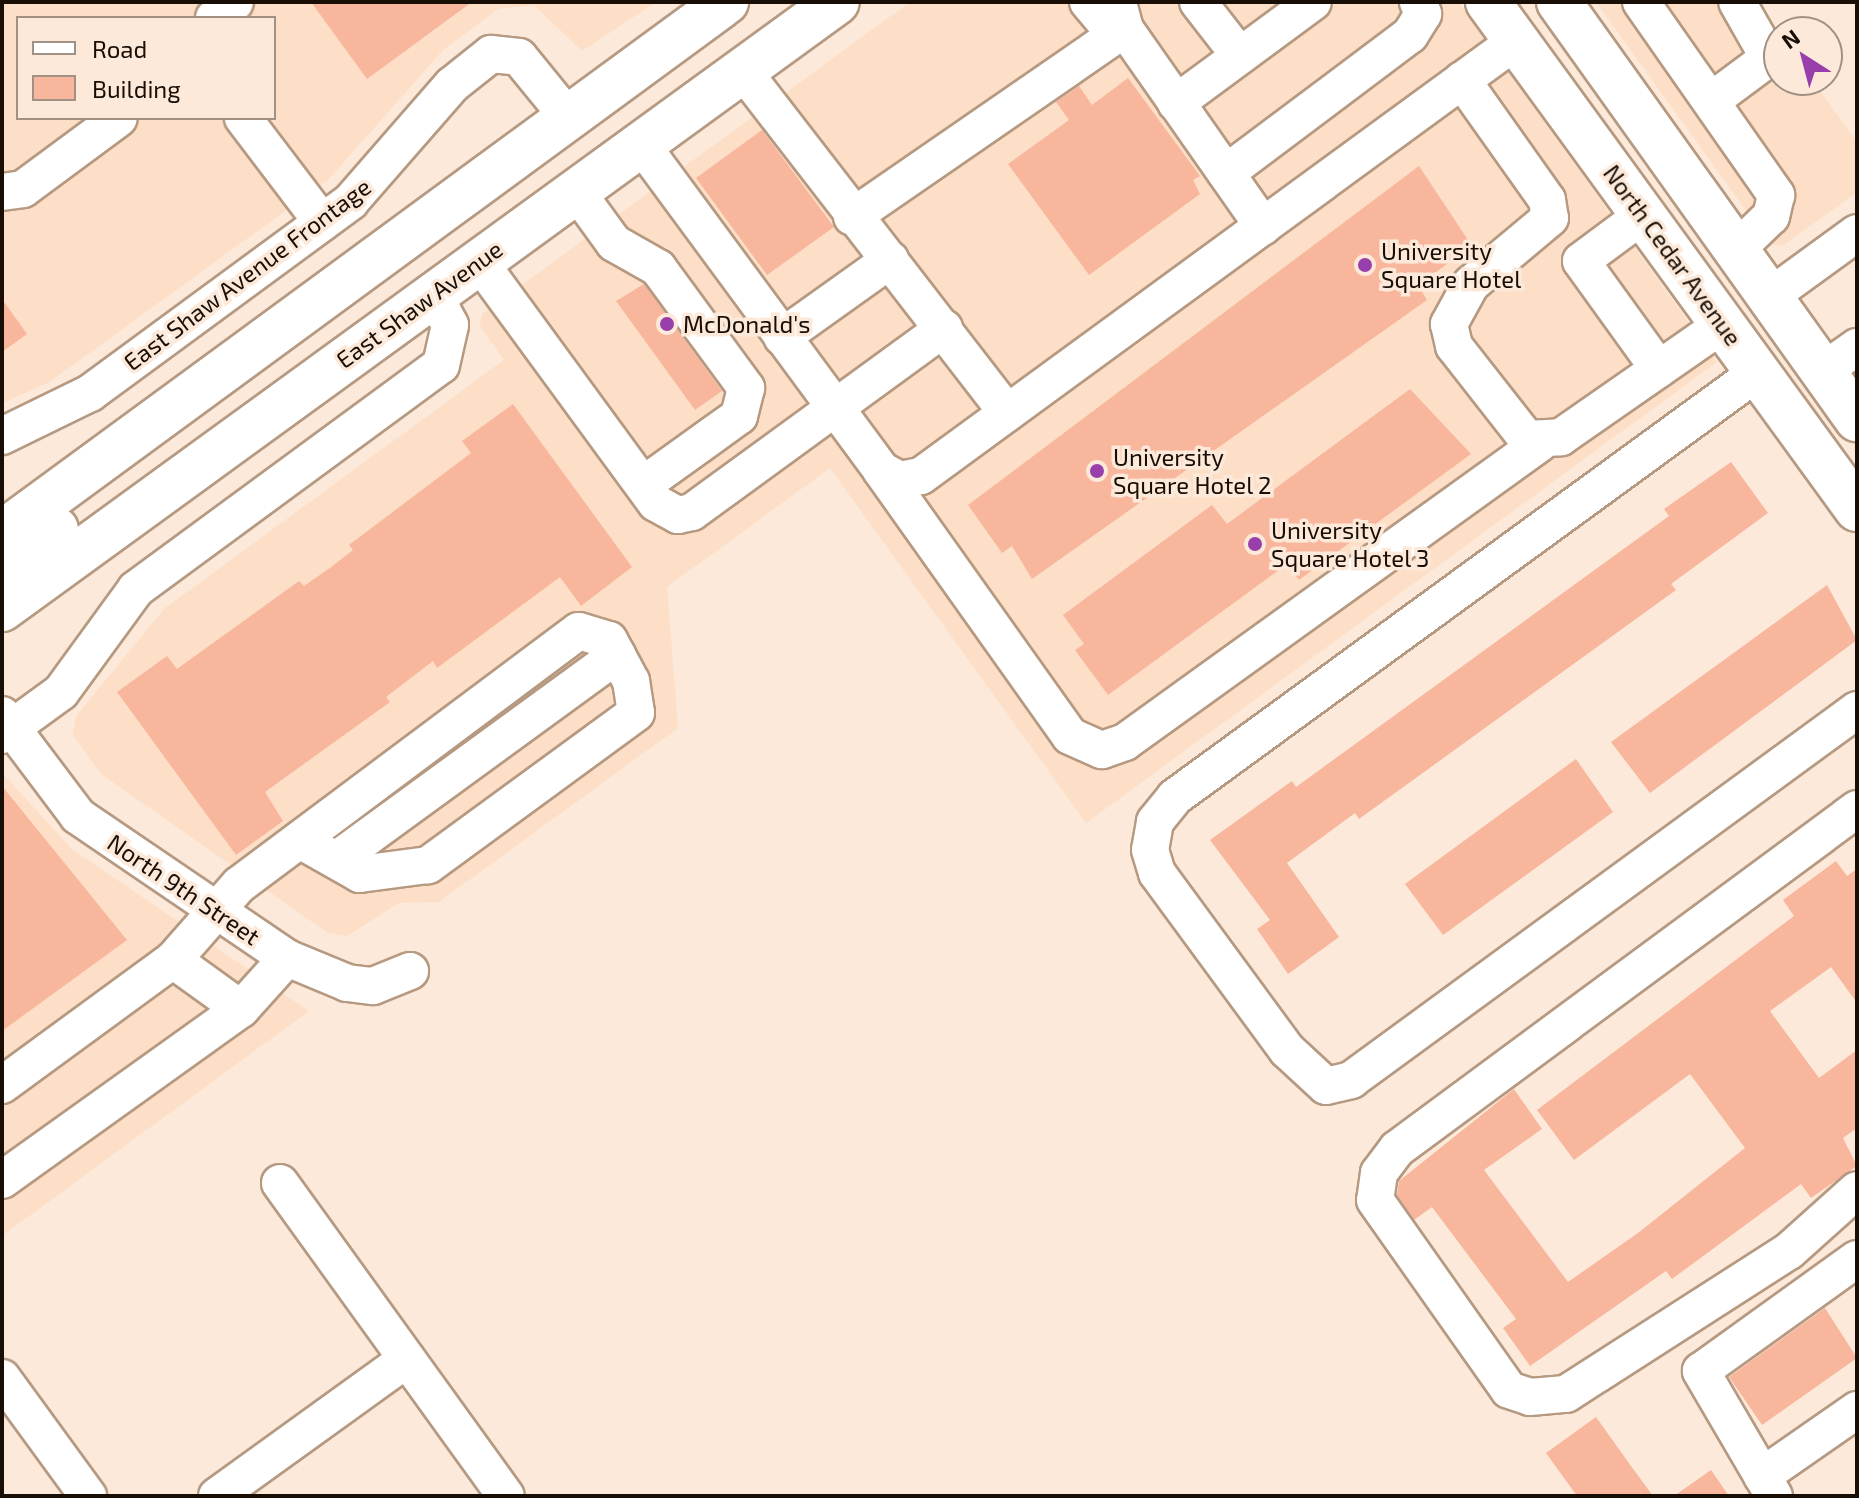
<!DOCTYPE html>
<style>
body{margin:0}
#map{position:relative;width:1859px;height:1498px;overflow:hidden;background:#fce9da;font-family:"Exo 2",sans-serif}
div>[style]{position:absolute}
.built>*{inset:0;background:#fcdfc6}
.building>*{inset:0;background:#f8b69d}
.roads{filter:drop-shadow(2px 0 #b69981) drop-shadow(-2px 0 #b69981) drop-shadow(0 2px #b69981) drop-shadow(0 -2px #b69981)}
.minor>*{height:36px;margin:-18px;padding:0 18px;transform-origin:18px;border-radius:18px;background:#fff}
.major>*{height:44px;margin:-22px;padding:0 22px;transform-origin:22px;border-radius:22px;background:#fff}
.dots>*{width:22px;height:22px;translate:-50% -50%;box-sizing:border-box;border:4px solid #fce9da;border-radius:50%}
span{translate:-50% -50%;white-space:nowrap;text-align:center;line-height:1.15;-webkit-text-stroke:7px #fce9da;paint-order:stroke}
.poi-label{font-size:24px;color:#180e06}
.left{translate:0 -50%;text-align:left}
.street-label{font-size:24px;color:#180e06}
.frame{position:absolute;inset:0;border:4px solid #180e06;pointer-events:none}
.legend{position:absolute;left:16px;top:16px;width:260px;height:104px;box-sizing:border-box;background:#fce9da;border:2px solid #a19185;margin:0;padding:10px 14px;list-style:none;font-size:24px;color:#180e06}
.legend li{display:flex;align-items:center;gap:16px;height:40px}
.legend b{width:40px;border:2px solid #a19185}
.north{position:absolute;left:1763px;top:16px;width:80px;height:80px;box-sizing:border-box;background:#fce9da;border:2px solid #a19185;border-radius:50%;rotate:324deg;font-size:22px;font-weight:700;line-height:32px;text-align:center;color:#180e06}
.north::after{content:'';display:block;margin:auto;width:28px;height:36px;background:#983fab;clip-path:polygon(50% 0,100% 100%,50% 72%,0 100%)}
</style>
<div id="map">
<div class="built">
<i style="clip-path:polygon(evenodd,2px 2px,656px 2px,582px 51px,534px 5px,498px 9px,443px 50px,328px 180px,48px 383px,2px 403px,2px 2px,18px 18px,274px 18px,274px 118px,18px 118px,18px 18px)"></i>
<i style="clip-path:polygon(910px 2px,1458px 2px,1717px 362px,1086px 823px,830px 468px,667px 587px,678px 728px,439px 902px,399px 903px,347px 936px,328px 933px,101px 774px,73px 735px,76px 716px,165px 608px,504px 360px,480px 326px,482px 314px)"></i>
<i style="clip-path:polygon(1596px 2px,1755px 2px,1779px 35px,1779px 80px,1812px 80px,1857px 142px,1857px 192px,1783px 246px,1770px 244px)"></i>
<i style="clip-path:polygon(2px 773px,72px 849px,309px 1011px,2px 1236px)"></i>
</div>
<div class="building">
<i style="clip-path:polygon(311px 2px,472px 2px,367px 79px)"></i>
<i style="clip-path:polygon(1128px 78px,1200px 176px,1193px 180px,1200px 194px,1089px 275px,1008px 164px,1069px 120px,1056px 102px,1063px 97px,1079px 86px,1092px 105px)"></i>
<i style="clip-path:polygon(762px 130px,834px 227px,767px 275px,696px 178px)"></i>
<i style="clip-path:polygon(1419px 166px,1472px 246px,1418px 285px,1427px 300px,1032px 579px,1012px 546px,1002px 553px,968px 505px)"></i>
<i style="clip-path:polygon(644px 284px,722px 391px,695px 410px,616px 301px)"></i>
<i style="clip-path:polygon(2px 299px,27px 334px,2px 352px)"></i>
<i style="clip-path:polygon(1410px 389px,1471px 454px,1299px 580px,1287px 564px,1108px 695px,1075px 650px,1084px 644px,1063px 615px,1212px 505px,1227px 524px)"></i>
<i style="clip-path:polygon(513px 404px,632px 567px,581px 606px,560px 577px,437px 668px,433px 661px,386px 697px,390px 702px,265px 792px,283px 821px,236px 855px,117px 692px,167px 656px,177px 669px,299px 581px,304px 586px,330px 568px,353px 550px,349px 545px,471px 453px,462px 441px)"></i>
<i style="clip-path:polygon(1731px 462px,1768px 513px,1671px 584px,1676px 590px,1359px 819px,1355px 813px,1287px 863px,1339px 937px,1288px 974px,1257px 929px,1270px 920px,1210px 840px,1292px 781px,1296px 787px,1669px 516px,1664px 509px)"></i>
<i style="clip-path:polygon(1827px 585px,1857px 640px,1650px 793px,1611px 742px)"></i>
<i style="clip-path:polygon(1576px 759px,1613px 812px,1443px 935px,1405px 884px)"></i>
<i style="clip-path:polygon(2px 786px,127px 940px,2px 1031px)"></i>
<i style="clip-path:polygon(1836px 861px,1847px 876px,1857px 869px,1857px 1003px,1831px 967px,1770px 1011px,1819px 1078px,1857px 1050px,1857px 1128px,1843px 1138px,1857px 1166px,1811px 1198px,1801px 1184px,1672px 1279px,1666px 1271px,1530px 1366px,1503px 1328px,1516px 1319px,1432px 1207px,1414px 1220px,1397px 1195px,1399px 1181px,1514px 1089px,1542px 1129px,1484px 1170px,1568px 1282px,1638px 1233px,1745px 1148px,1690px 1074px,1574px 1160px,1537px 1110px,1794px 916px,1783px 900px)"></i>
<i style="clip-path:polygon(1825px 1308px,1857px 1358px,1762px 1425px,1729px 1377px)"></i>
<i style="clip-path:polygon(1596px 1417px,1631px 1466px,1653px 1496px,1577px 1496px,1546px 1453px)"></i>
<i style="clip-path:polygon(1711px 1470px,1729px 1496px,1674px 1496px)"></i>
</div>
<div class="roads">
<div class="minor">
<i style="left:1088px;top:2px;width:34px;rotate:50deg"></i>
<i style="left:1110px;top:28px;width:15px;rotate:4deg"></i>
<i style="left:1125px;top:29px;width:28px;rotate:-105deg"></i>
<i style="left:1198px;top:2px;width:68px;rotate:52.1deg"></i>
<i style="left:1641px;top:2px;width:236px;rotate:55deg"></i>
<i style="left:1776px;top:195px;width:22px;rotate:103deg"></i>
<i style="left:1771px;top:216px;width:49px;rotate:135.8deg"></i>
<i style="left:214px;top:18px;width:26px;rotate:-37deg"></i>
<i style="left:743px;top:71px;width:432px;rotate:52.3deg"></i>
<i style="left:1462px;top:80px;width:147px;rotate:54.7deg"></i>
<i style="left:1547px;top:200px;width:18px;rotate:81deg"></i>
<i style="left:1550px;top:218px;width:103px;rotate:140.1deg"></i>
<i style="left:1471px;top:284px;width:46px;rotate:118.8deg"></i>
<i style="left:1449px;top:324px;width:23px;rotate:77deg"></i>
<i style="left:1454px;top:346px;width:118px;rotate:51.9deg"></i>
<i style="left:1527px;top:439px;width:34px;rotate:-3deg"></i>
<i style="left:1561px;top:437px;width:200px;rotate:-34.8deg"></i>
<i style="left:1711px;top:101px;width:72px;rotate:-36.6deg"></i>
<i style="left:1769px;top:58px;width:64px;rotate:-119.7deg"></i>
<i style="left:1176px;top:103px;width:170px;rotate:-36.4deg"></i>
<i style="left:243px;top:118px;width:131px;rotate:52.8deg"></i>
<i style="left:641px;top:144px;width:405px;rotate:53.6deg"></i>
<i style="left:881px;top:470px;width:21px;rotate:28deg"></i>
<i style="left:900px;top:480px;width:21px;rotate:-11deg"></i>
<i style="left:921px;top:476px;width:737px;rotate:-36.17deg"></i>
<i style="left:1226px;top:173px;width:230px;rotate:-36.9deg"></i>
<i style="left:1410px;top:35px;width:25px;rotate:-58deg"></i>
<i style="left:1423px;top:14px;width:13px;rotate:-113deg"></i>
<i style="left:2px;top:192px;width:21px;rotate:-8deg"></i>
<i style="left:23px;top:189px;width:119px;rotate:-36.5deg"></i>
<i style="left:577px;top:192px;width:63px;rotate:54deg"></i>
<i style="left:614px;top:243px;width:51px;rotate:29.6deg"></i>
<i style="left:658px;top:268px;width:149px;rotate:53.7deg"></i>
<i style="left:746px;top:388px;width:29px;rotate:104deg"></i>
<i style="left:739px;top:416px;width:118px;rotate:144.3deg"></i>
<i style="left:1643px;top:215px;width:77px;rotate:143.4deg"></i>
<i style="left:1581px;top:261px;width:133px;rotate:54.2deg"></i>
<i style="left:852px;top:217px;width:331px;rotate:-34.6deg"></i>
<i style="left:1125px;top:29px;width:241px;rotate:55deg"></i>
<i style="left:478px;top:260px;width:301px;rotate:53.8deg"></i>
<i style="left:656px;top:503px;width:25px;rotate:29deg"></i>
<i style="left:678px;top:515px;width:14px;rotate:-12deg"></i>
<i style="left:692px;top:512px;width:312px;rotate:-36.1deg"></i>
<i style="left:1769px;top:297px;width:109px;rotate:-36deg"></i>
<i style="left:782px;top:337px;width:133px;rotate:-35.5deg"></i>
<i style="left:1823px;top:371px;width:42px;rotate:-35.2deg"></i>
<i style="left:1758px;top:372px;width:721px;rotate:143.91deg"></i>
<i style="left:1175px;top:797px;width:32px;rotate:129deg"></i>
<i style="left:1155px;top:822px;width:28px;rotate:100deg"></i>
<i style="left:1150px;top:850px;width:24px;rotate:73deg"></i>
<i style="left:1157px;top:873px;width:220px;rotate:53.7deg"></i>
<i style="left:1287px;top:1050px;width:53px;rotate:42.7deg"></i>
<i style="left:1326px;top:1086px;width:26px;rotate:-13deg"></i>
<i style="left:1351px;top:1080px;width:627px;rotate:-36.18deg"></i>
<i style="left:2px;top:436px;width:98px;rotate:-26deg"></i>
<i style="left:90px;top:393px;width:323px;rotate:-36.3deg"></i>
<i style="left:350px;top:202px;width:155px;rotate:-48.9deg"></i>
<i style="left:452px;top:85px;width:50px;rotate:-38.5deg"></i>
<i style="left:491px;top:54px;width:28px;rotate:6deg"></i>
<i style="left:519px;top:57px;width:77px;rotate:50.8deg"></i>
<i style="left:881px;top:470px;width:326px;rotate:54.6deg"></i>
<i style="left:1070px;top:736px;width:35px;rotate:24deg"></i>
<i style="left:1102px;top:750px;width:24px;rotate:-19deg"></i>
<i style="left:1125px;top:742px;width:511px;rotate:-35.77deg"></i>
<i style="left:2px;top:715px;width:126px;rotate:53deg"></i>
<i style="left:78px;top:816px;width:253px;rotate:34.2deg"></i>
<i style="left:287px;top:958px;width:65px;rotate:22.6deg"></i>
<i style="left:347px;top:983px;width:26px;rotate:7deg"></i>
<i style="left:373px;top:986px;width:40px;rotate:-22deg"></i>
<i style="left:2px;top:735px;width:73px;rotate:-36.1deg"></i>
<i style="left:61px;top:692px;width:127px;rotate:-53.9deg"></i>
<i style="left:136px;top:589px;width:378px;rotate:-36.3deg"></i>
<i style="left:441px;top:365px;width:41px;rotate:-77.3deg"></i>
<i style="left:450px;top:325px;width:36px;rotate:-118deg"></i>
<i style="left:1857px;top:809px;width:572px;rotate:143.53deg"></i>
<i style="left:1397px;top:1149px;width:30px;rotate:127deg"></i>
<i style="left:1379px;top:1173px;width:27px;rotate:98deg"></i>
<i style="left:1375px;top:1200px;width:232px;rotate:54.8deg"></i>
<i style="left:1509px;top:1390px;width:22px;rotate:18deg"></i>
<i style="left:1530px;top:1397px;width:36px;rotate:-5deg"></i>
<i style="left:1566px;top:1394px;width:265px;rotate:-32.7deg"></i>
<i style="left:1789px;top:1251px;width:91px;rotate:-41.9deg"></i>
<i style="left:336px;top:860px;width:348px;rotate:-36.1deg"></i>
<i style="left:287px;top:958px;width:69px;rotate:132deg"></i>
<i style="left:241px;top:1009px;width:84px;rotate:-144.2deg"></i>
<i style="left:173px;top:960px;width:100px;rotate:-48.7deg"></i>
<i style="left:239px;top:885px;width:424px;rotate:-36.8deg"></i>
<i style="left:579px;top:631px;width:31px;rotate:17deg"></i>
<i style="left:609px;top:640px;width:47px;rotate:61.8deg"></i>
<i style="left:631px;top:681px;width:32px;rotate:81deg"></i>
<i style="left:636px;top:713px;width:258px;rotate:143.8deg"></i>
<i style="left:428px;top:865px;width:69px;rotate:172.5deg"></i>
<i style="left:360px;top:874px;width:69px;rotate:-150.5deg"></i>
<i style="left:2px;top:1085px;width:212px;rotate:-36.2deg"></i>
<i style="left:2px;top:1180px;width:294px;rotate:-35.6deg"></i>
<i style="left:280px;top:1183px;width:386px;rotate:54.2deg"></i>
<i style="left:2px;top:1378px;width:146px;rotate:53.9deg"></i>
<i style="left:1762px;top:1476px;width:116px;rotate:-34.8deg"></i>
<i style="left:217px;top:1496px;width:234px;rotate:-35.8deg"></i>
<i style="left:1774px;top:1496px;width:145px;rotate:-120.3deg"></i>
<i style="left:1701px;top:1371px;width:192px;rotate:-35.7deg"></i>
</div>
<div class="major">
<i style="left:1488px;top:2px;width:627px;rotate:53.95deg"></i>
<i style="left:1559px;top:2px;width:513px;rotate:54.45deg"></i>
<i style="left:2px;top:533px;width:898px;rotate:-36.26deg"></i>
<i style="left:2px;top:569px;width:67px;rotate:-36.5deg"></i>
<i style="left:2px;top:609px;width:1032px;rotate:-36.02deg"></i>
</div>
</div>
<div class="dots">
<i style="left:1365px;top:265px;background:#983fab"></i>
<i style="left:667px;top:324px;background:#983fab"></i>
<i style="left:1097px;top:471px;background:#983fab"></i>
<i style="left:1255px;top:544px;background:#983fab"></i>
</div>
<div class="poi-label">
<span class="left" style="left:1381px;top:265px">University<br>Square Hotel</span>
<span class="left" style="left:683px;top:324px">McDonald's</span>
<span class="left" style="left:1113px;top:471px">University<br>Square Hotel 2</span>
<span class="left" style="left:1271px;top:544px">University<br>Square Hotel 3</span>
</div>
<div class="street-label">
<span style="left:1673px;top:255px;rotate:54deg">North Cedar Avenue</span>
<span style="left:247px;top:274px;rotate:-37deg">East Shaw Avenue Frontage</span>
<span style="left:419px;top:304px;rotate:-36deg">East Shaw Avenue</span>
<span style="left:184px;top:889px;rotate:34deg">North 9th Street</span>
</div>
<div class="frame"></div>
<ul class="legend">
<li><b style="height:10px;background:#fff"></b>Road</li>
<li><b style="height:22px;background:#f8b69d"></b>Building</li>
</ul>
<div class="north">N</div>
</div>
